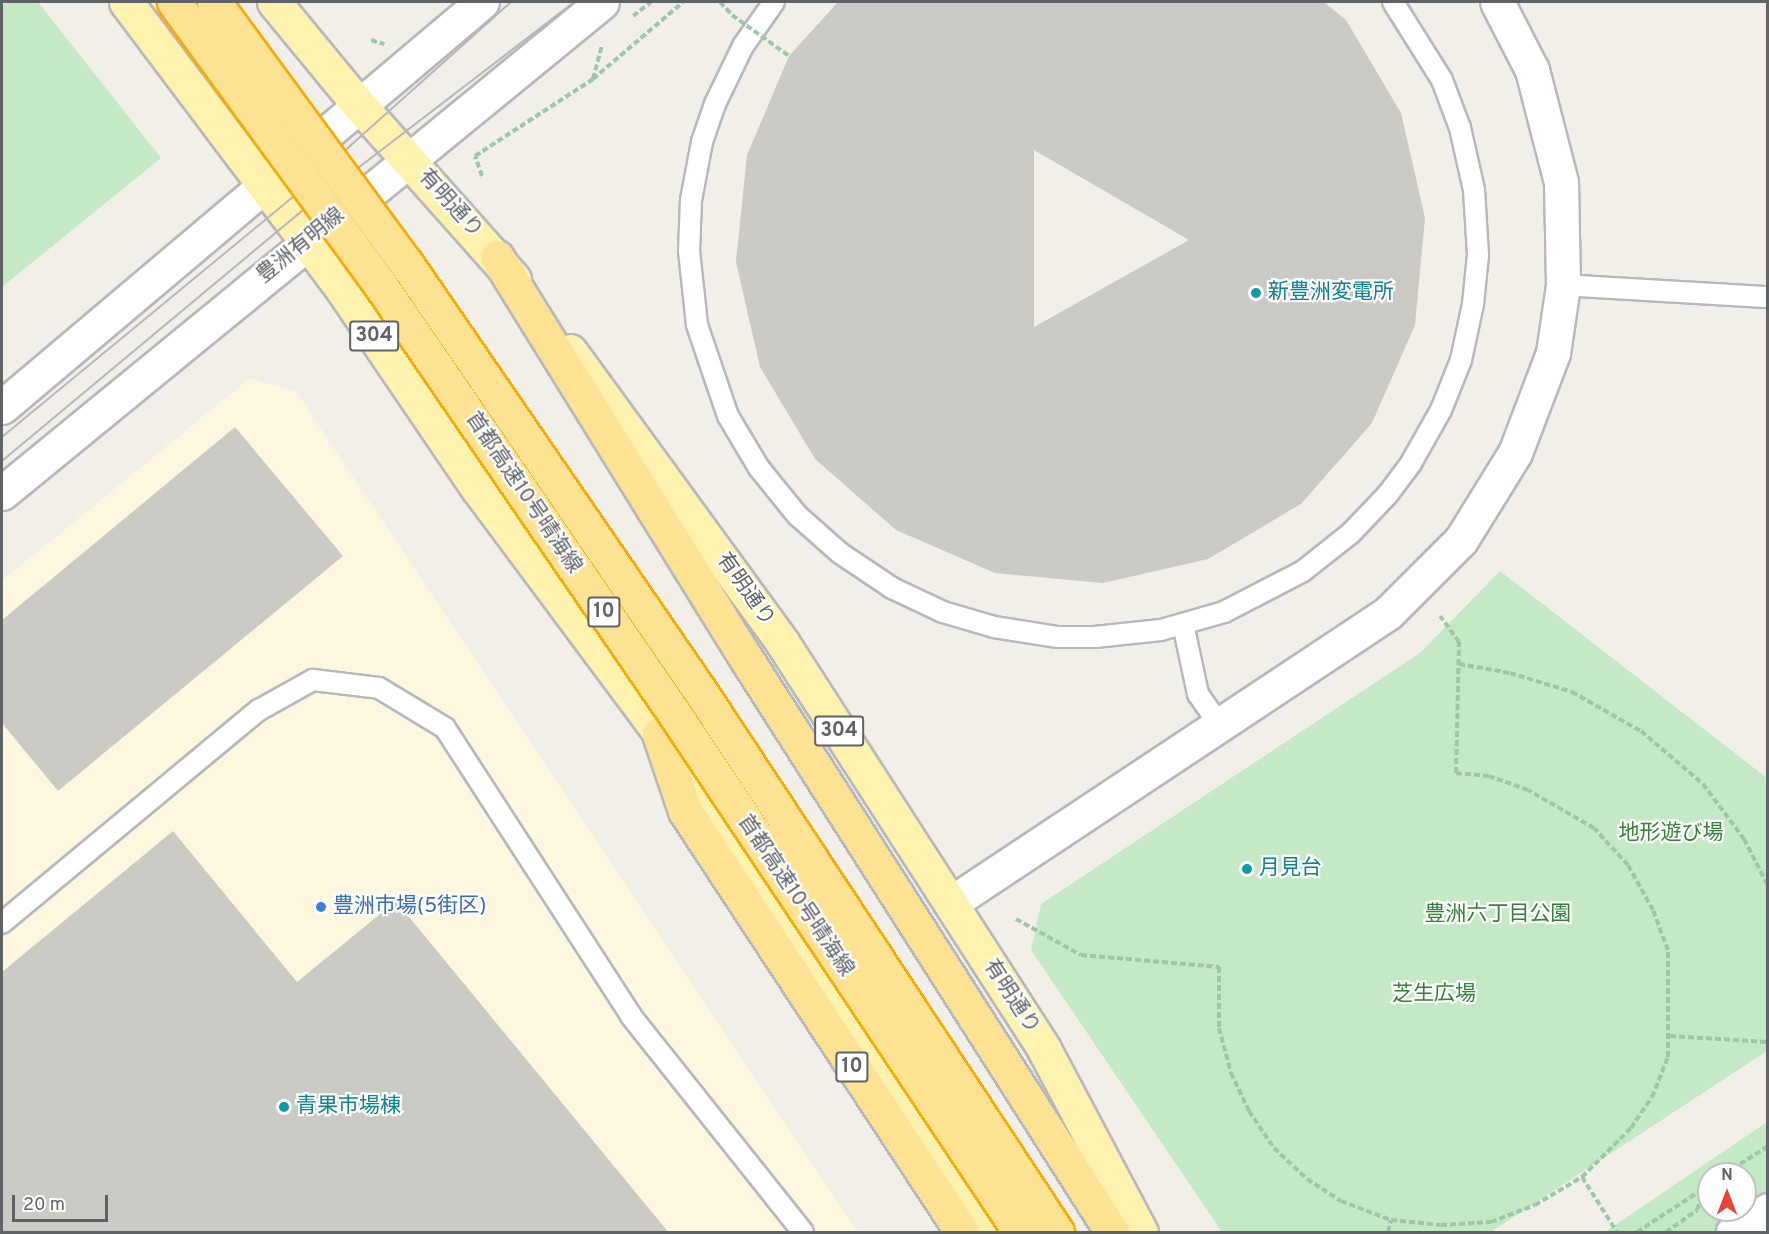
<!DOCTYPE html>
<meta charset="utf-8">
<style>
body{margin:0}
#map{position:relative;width:1769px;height:1234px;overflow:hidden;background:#f1efe8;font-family:Overpass,"Noto Sans JP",sans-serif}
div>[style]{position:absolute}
.commercial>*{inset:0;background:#fef7e0}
.green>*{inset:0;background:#c5e8c5}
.building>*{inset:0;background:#cccac5}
.path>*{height:4px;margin-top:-2px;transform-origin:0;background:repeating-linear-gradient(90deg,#9cc7a9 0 6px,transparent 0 9px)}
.roads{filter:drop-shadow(2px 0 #b5b8bc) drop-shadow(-2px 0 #b5b8bc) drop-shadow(0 2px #b5b8bc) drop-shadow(0 -2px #b5b8bc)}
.lane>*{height:20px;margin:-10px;padding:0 10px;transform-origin:10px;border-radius:10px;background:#fff}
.street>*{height:33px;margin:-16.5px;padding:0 16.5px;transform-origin:16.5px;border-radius:16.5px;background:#fff}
.secondary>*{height:33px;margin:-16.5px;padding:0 16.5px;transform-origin:16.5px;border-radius:16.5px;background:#fff}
.primary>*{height:33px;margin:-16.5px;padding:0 16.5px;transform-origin:16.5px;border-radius:16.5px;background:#fff2af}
.highway>*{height:33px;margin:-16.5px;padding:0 16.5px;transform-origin:16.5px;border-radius:16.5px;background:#fde293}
.tram>*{height:1.5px;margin:-0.75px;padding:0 0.75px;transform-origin:0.75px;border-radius:0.75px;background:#b6b7b8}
.path-bridge>*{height:4px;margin-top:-2px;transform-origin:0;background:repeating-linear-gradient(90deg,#9cc7a9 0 6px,transparent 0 9px)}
.bridges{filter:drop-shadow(2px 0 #f9ab00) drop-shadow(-2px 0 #f9ab00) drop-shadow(0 2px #f9ab00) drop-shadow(0 -2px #f9ab00)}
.highway-bridge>*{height:33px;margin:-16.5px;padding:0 16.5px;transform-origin:16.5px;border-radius:16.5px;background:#fde293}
.dots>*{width:16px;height:16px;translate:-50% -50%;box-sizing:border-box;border:3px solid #fff;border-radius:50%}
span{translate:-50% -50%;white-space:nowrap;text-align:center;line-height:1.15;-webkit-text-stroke:4.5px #fff;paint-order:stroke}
.shield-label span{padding:2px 4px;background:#fff;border:2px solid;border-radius:4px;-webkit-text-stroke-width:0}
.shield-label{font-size:20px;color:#5f6368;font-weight:700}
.street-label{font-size:21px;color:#5f6368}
.culture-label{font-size:21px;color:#0d838f}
.left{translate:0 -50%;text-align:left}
.park-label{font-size:21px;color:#348238}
.shop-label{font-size:21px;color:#366cbe}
.frame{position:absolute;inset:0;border:3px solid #5f6368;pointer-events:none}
.north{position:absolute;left:1697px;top:1162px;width:60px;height:60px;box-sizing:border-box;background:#fff;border:2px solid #bfc1c3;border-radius:50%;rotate:0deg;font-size:16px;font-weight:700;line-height:24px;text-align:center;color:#5f6368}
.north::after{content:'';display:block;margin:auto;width:21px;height:27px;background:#ea4335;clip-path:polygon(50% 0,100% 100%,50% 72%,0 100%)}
.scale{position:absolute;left:12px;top:1195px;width:96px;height:27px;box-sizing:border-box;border:3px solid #5f6368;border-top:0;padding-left:8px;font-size:18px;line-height:21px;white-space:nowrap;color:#5f6368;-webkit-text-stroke:4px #fff;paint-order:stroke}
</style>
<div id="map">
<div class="commercial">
<i style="clip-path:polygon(250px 378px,296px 392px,858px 1232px,2px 1232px,2px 581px)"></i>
</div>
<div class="green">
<i style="clip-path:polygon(2px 2px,38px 2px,161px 158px,2px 287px)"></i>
<i style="clip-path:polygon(1500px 571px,1767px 778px,1767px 1051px,1491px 1232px,1222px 1232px,1031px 950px,1041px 904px,1420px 653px)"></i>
<i style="clip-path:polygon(evenodd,1767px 1122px,1767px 1232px,1605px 1232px,1767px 1122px,1709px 1174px,1745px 1174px,1745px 1210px,1709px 1210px,1709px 1174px)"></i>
</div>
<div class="building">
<i style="clip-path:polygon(evenodd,838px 2px,1324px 2px,1346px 20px,1401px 113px,1425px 218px,1415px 325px,1372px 423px,1301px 504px,1208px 559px,1103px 583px,995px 573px,896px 530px,815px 459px,760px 367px,736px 262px,747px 155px,789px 56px,838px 2px,1034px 150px,1189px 240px,1034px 327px,1034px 150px)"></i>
<i style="clip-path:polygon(235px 427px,343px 556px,58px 791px,2px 723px,2px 620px)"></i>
<i style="clip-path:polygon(173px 831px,297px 982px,396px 901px,669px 1233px,2px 1233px,2px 972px)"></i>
</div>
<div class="path">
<i style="left:633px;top:16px;width:23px;rotate:-38deg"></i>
<i style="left:371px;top:40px;width:14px;rotate:17deg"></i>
<i style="left:593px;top:79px;width:34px;rotate:-75deg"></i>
<i style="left:482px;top:176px;width:21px;rotate:-109deg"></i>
<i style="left:475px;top:156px;width:141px;rotate:-33.1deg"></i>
<i style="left:593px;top:79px;width:118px;rotate:-40.5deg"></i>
<i style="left:1459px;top:664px;width:52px;rotate:10deg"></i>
<i style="left:1510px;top:673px;width:65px;rotate:17deg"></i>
<i style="left:1572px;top:692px;width:79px;rotate:29.5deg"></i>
<i style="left:1641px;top:731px;width:82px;rotate:40.5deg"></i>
<i style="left:1703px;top:784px;width:69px;rotate:53.3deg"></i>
<i style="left:1744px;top:839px;width:53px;rotate:62.9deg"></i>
<i style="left:1016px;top:919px;width:74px;rotate:29deg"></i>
<i style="left:1081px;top:955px;width:139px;rotate:5deg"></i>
<i style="left:1219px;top:967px;width:61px;rotate:90deg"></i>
<i style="left:1219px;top:1028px;width:47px;rotate:75.1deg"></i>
<i style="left:1231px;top:1073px;width:42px;rotate:64.7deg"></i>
<i style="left:1249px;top:1111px;width:45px;rotate:56deg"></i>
<i style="left:1274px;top:1148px;width:45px;rotate:43.2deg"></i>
<i style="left:1307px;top:1179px;width:40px;rotate:32.9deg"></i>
<i style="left:1341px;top:1201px;width:53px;rotate:20.8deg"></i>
<i style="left:1391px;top:1220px;width:50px;rotate:5.7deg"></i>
<i style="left:1441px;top:1225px;width:50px;rotate:-3.4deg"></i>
<i style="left:1491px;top:1222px;width:47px;rotate:-21.1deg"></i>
<i style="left:1535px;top:1205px;width:55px;rotate:-30.8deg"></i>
<i style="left:1582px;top:1177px;width:69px;rotate:-45deg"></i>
<i style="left:1631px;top:1128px;width:37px;rotate:-56deg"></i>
<i style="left:1652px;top:1097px;width:43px;rotate:-68.2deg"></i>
<i style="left:1668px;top:1057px;width:107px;rotate:-90deg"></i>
<i style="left:1668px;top:950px;width:43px;rotate:-110.6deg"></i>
<i style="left:1653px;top:910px;width:51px;rotate:-119.1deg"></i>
<i style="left:1628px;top:865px;width:50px;rotate:-132.6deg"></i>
<i style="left:1594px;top:828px;width:76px;rotate:-150.1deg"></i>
<i style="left:1528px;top:790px;width:41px;rotate:-160.3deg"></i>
<i style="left:1489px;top:776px;width:33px;rotate:-175deg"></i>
<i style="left:1456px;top:773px;width:131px;rotate:-88.7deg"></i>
<i style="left:1459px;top:642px;width:32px;rotate:-126deg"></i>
<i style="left:1670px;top:1036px;width:98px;rotate:3.5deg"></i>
<i style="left:1725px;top:1174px;width:51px;rotate:-33.1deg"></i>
<i style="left:1582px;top:1177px;width:65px;rotate:57.5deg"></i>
<i style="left:1388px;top:1232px;width:12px;rotate:-76deg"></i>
<i style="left:1637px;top:1232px;width:86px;rotate:-33.1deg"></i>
<i style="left:1666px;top:1232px;width:38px;rotate:-35deg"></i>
<i style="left:1697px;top:1210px;width:23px;rotate:-72deg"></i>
</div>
<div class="roads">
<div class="lane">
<i style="left:774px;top:2px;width:54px;rotate:125.2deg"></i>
<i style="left:743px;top:46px;width:64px;rotate:115.8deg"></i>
<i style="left:715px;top:104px;width:40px;rotate:108.9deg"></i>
<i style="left:702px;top:142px;width:59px;rotate:100.7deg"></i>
<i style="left:691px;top:200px;width:51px;rotate:92.2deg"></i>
<i style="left:689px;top:251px;width:74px;rotate:83.8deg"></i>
<i style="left:697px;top:325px;width:96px;rotate:71.2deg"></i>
<i style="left:728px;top:416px;width:61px;rotate:59.2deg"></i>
<i style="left:759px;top:468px;width:60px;rotate:51deg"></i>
<i style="left:797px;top:515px;width:57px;rotate:41.5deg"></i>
<i style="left:840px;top:553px;width:63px;rotate:33.9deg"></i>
<i style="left:892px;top:588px;width:56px;rotate:25.2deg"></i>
<i style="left:943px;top:612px;width:53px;rotate:16.4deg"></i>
<i style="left:994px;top:627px;width:65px;rotate:8.9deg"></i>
<i style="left:1058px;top:637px;width:37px"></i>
<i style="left:1095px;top:637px;width:66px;rotate:-6.1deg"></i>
<i style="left:1161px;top:630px;width:66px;rotate:-15.9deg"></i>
<i style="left:1224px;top:612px;width:89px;rotate:-27.4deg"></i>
<i style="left:1303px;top:571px;width:61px;rotate:-38.4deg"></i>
<i style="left:1351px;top:533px;width:54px;rotate:-46.5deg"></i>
<i style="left:1388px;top:494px;width:39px;rotate:-53deg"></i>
<i style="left:1411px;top:463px;width:61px;rotate:-60.5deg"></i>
<i style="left:1441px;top:410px;width:54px;rotate:-68.2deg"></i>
<i style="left:1461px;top:360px;width:57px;rotate:-77.9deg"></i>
<i style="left:1473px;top:304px;width:49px;rotate:-84.2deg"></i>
<i style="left:1478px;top:255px;width:65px;rotate:-93.5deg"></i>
<i style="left:1474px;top:190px;width:64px;rotate:-102.7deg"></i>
<i style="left:1460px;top:128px;width:51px;rotate:-110.6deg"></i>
<i style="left:1442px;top:80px;width:92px;rotate:-122.1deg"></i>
<i style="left:1563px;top:285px;width:205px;rotate:3.4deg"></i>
<i style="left:1183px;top:624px;width:72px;rotate:77.9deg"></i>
<i style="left:1198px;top:694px;width:38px;rotate:55deg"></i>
<i style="left:2px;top:923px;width:334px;rotate:-39.7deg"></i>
<i style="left:259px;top:710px;width:62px;rotate:-29.1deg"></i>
<i style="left:313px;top:680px;width:66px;rotate:6.9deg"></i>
<i style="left:379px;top:688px;width:77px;rotate:31.2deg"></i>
<i style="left:445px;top:728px;width:343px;rotate:57.1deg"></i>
<i style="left:631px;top:1016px;width:276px;rotate:51.5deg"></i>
</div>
<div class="street">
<i style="left:1733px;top:1232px;width:41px;rotate:-32.2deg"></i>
</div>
<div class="secondary">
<i style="left:2px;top:407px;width:628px;rotate:-40.16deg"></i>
<i style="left:2px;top:493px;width:775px;rotate:-39.29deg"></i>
<i style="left:951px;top:903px;width:524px;rotate:-33.57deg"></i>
<i style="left:1388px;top:613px;width:103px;rotate:-45deg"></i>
<i style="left:1461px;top:540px;width:102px;rotate:-58.2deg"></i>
<i style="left:1515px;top:453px;width:107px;rotate:-69.2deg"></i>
<i style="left:1553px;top:353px;width:69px;rotate:-81.6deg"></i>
<i style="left:1563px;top:285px;width:103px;rotate:-91.1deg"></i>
<i style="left:1561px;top:182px;width:116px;rotate:-104.5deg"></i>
<i style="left:1532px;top:70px;width:76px;rotate:-117.2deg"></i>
</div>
<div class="primary">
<i style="left:126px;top:2px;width:359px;rotate:53deg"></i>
<i style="left:342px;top:289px;width:242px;rotate:55.8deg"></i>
<i style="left:478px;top:489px;width:382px;rotate:53.3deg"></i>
<i style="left:706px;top:795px;width:524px;rotate:56.43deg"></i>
<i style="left:274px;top:2px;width:134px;rotate:50.5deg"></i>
<i style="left:359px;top:105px;width:233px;rotate:48.3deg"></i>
<i style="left:570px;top:351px;width:360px;rotate:53.9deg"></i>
<i style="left:782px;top:642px;width:484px;rotate:57.2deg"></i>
<i style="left:1044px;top:1049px;width:207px;rotate:62.1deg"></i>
</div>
<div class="highway">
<i style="left:497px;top:257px;width:474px;rotate:58.2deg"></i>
<i style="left:747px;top:660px;width:679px;rotate:57.46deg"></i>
<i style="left:659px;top:734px;width:81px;rotate:71.3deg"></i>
<i style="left:685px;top:811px;width:504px;rotate:56.66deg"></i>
</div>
</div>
<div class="tram">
<i style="left:2px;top:437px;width:377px;rotate:-39.5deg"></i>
<i style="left:293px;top:197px;width:292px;rotate:-41.8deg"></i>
<i style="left:2px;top:461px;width:396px;rotate:-39.8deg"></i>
<i style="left:306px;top:208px;width:338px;rotate:-37.5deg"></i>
</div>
<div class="path-bridge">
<i style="left:720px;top:2px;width:18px;rotate:47deg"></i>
<i style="left:732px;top:15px;width:70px;rotate:35.7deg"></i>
</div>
<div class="bridges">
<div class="highway-bridge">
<i style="left:174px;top:2px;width:348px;rotate:53.9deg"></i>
<i style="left:379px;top:283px;width:521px;rotate:55.55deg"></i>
<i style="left:674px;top:713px;width:624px;rotate:56.31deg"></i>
<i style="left:214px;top:2px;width:324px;rotate:53.7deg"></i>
<i style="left:406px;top:263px;width:523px;rotate:55.52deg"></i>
<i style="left:702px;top:694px;width:645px;rotate:56.58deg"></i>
</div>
</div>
<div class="dots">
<i style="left:1256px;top:293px;background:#0f9aa8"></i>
<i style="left:1247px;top:869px;background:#0f9aa8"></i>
<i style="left:321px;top:907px;background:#3f7fe0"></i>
<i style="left:284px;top:1107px;background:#0f9aa8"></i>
</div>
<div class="shield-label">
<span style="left:374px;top:336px">304</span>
<span style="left:604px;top:612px">10</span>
<span style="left:839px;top:731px">304</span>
<span style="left:852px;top:1067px">10</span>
</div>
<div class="street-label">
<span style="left:450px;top:204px;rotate:48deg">有明通り</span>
<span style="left:301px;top:246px;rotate:-39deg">豊洲有明線</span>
<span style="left:523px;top:493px;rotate:56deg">首都高速10号晴海線</span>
<span style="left:745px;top:590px;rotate:55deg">有明通り</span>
<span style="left:795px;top:896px;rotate:56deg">首都高速10号晴海線</span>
<span style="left:1011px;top:997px;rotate:57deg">有明通り</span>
</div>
<div class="culture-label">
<span class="left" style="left:1268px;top:293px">新豊洲変電所</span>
<span class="left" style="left:1259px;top:869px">月見台</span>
<span class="left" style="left:296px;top:1107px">青果市場棟</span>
</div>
<div class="park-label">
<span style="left:1671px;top:834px">地形遊び場</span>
<span style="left:1498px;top:915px">豊洲六丁目公園</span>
<span style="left:1434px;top:995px">芝生広場</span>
</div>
<div class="shop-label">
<span class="left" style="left:333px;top:907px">豊洲市場(5街区)</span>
</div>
<div class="frame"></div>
<div class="north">N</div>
<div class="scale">20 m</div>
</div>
